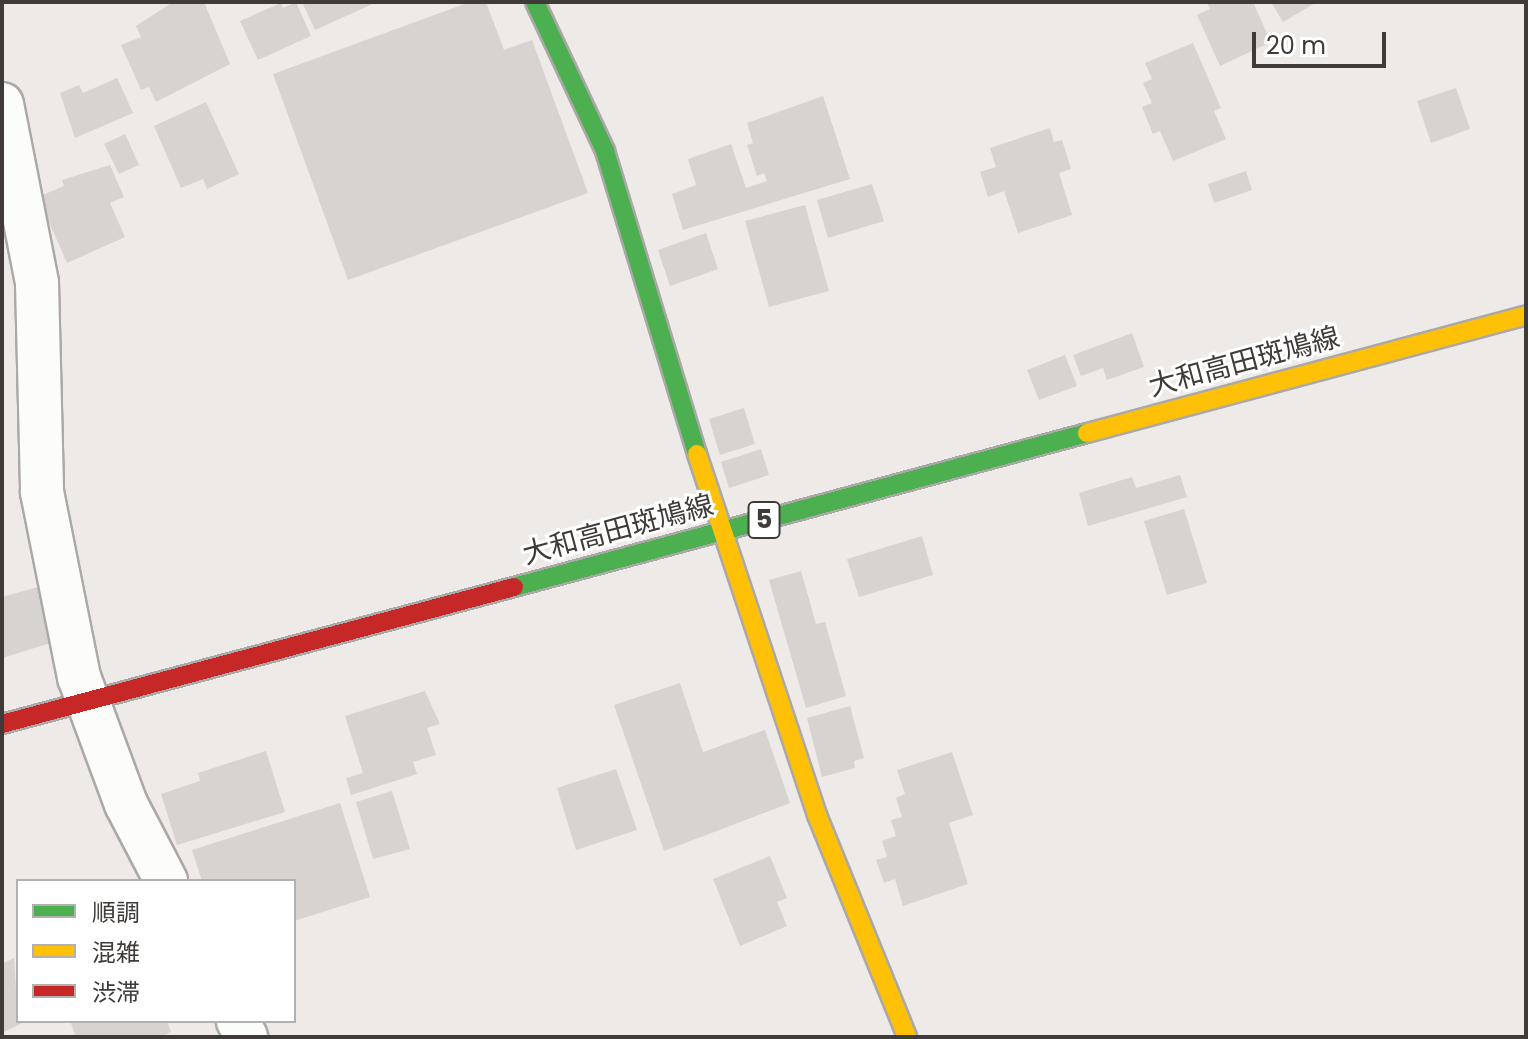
<!DOCTYPE html>
<meta charset="utf-8">
<style>
body{margin:0}
#map{position:relative;width:1528px;height:1039px;overflow:hidden;background:#eeeae7;font-family:Poppins,"Noto Sans JP",sans-serif}
div>[style]{position:absolute}
.building>*{inset:0;background:#d6d3d0}
.roads{filter:drop-shadow(2px 0 #aba9a7) drop-shadow(-2px 0 #aba9a7) drop-shadow(0 2px #aba9a7) drop-shadow(0 -2px #aba9a7)}
.street>*{height:42px;margin:-21px;padding:0 21px;transform-origin:21px;border-radius:21px;background:#fcfcfb}
.fast>*{height:18px;margin:-9px;padding:0 9px;transform-origin:9px;border-radius:9px;background:#4caf50}
.slow>*{height:18px;margin:-9px;padding:0 9px;transform-origin:9px;border-radius:9px;background:#ffc107}
.jam>*{height:18px;margin:-9px;padding:0 9px;transform-origin:9px;border-radius:9px;background:#c62828}
span{translate:-50% -50%;white-space:nowrap;text-align:center;line-height:1.15;-webkit-text-stroke:6px #fff;paint-order:stroke}
.shield-label span{padding:2px 6px;background:#fff;border:2px solid;border-radius:6px;-webkit-text-stroke-width:0}
.shield-label{font-size:26px;color:#3e3b39;font-weight:700}
.street-label{font-size:28px;color:#3e3b39}
.frame{position:absolute;inset:0;border:4px solid #3e3b39;pointer-events:none}
.legend{position:absolute;left:16px;top:879px;width:280px;height:144px;box-sizing:border-box;background:#fff;border:2px solid #b2b1b0;margin:0;padding:10px 14px;list-style:none;font-size:24px;color:#3e3b39}
.legend li{display:flex;align-items:center;gap:16px;height:40px}
.legend b{width:40px;border:2px solid #b2b1b0}
.scale{position:absolute;left:1252px;top:32px;width:134px;height:36px;box-sizing:border-box;border:4px solid #3e3b39;border-top:0;padding-left:10px;font-size:24px;line-height:28px;white-space:nowrap;color:#3e3b39;-webkit-text-stroke:6px #fff;paint-order:stroke}
</style>
<div id="map">
<div class="building">
<i style="clip-path:polygon(173px 2px,204px 2px,230px 64px,156px 102px,149px 87px,141px 90px,121px 45px,141px 37px,136px 26px)"></i>
<i style="clip-path:polygon(296px 2px,311px 36px,258px 60px,240px 21px,281px 3px,283px 8px)"></i>
<i style="clip-path:polygon(302px 2px,377px 2px,315px 30px)"></i>
<i style="clip-path:polygon(470px 2px,486px 2px,504px 50px,532px 40px,588px 193px,348px 280px,273px 74px)"></i>
<i style="clip-path:polygon(1206px 2px,1253px 2px,1271px 42px,1220px 66px,1197px 15px,1210px 9px)"></i>
<i style="clip-path:polygon(1271px 2px,1317px 2px,1283px 22px)"></i>
<i style="clip-path:polygon(1193px 43px,1221px 108px,1214px 111px,1226px 139px,1173px 161px,1160px 131px,1153px 134px,1142px 107px,1152px 103px,1143px 83px,1152px 79px,1145px 63px)"></i>
<i style="clip-path:polygon(117px 78px,133px 113px,75px 138px,60px 93px,79px 85px,83px 93px)"></i>
<i style="clip-path:polygon(1456px 88px,1470px 129px,1431px 143px,1417px 101px)"></i>
<i style="clip-path:polygon(823px 96px,850px 179px,683px 230px,672px 194px,696px 185px,688px 159px,731px 144px,746px 188px,767px 181px,764px 173px,757px 176px,747px 145px,753px 143px,747px 123px)"></i>
<i style="clip-path:polygon(206px 102px,239px 174px,207px 189px,203px 179px,181px 188px,154px 126px)"></i>
<i style="clip-path:polygon(1050px 128px,1054px 142px,1062px 140px,1071px 169px,1059px 173px,1072px 215px,1018px 233px,1004px 191px,988px 197px,980px 172px,996px 167px,990px 148px)"></i>
<i style="clip-path:polygon(125px 134px,139px 165px,119px 174px,104px 144px)"></i>
<i style="clip-path:polygon(110px 165px,124px 197px,110px 203px,125px 237px,67px 263px,38px 197px,64px 186px,62px 180px)"></i>
<i style="clip-path:polygon(1246px 171px,1252px 190px,1214px 203px,1208px 184px)"></i>
<i style="clip-path:polygon(872px 184px,884px 221px,828px 238px,817px 200px)"></i>
<i style="clip-path:polygon(805px 205px,829px 291px,769px 307px,745px 221px)"></i>
<i style="clip-path:polygon(706px 233px,718px 269px,670px 286px,658px 250px)"></i>
<i style="clip-path:polygon(1132px 333px,1144px 367px,1107px 380px,1103px 368px,1081px 376px,1073px 355px)"></i>
<i style="clip-path:polygon(1065px 355px,1077px 386px,1039px 400px,1027px 370px)"></i>
<i style="clip-path:polygon(744px 408px,755px 444px,720px 455px,709px 419px)"></i>
<i style="clip-path:polygon(761px 449px,769px 475px,729px 488px,721px 462px)"></i>
<i style="clip-path:polygon(1180px 475px,1187px 497px,1088px 526px,1079px 493px,1132px 477px,1136px 488px)"></i>
<i style="clip-path:polygon(1184px 509px,1207px 583px,1167px 595px,1144px 521px)"></i>
<i style="clip-path:polygon(922px 536px,933px 575px,859px 597px,847px 559px)"></i>
<i style="clip-path:polygon(801px 571px,816px 624px,825px 622px,846px 696px,806px 708px,769px 580px)"></i>
<i style="clip-path:polygon(38px 587px,54px 642px,2px 658px,2px 597px)"></i>
<i style="clip-path:polygon(680px 683px,703px 752px,765px 730px,790px 803px,664px 851px,614px 705px)"></i>
<i style="clip-path:polygon(425px 691px,440px 724px,427px 728px,436px 755px,413px 762px,417px 774px,351px 795px,346px 778px,363px 773px,345px 716px)"></i>
<i style="clip-path:polygon(850px 706px,864px 758px,854px 761px,855px 768px,822px 777px,807px 718px)"></i>
<i style="clip-path:polygon(266px 751px,285px 812px,177px 845px,161px 794px,200px 781px,198px 773px)"></i>
<i style="clip-path:polygon(952px 752px,973px 815px,949px 823px,968px 884px,903px 906px,895px 879px,884px 883px,876px 860px,887px 857px,882px 841px,896px 836px,891px 820px,902px 817px,896px 798px,905px 794px,897px 770px)"></i>
<i style="clip-path:polygon(616px 769px,637px 830px,576px 850px,557px 788px)"></i>
<i style="clip-path:polygon(392px 791px,410px 849px,373px 859px,356px 802px)"></i>
<i style="clip-path:polygon(340px 803px,370px 897px,294px 921px,294px 881px,202px 881px,192px 850px)"></i>
<i style="clip-path:polygon(770px 856px,787px 898px,777px 902px,787px 926px,740px 946px,713px 879px)"></i>
<i style="clip-path:polygon(14px 958px,18px 1021px,26px 1021px,2px 1033px,2px 964px)"></i>
<i style="clip-path:polygon(70px 1021px,167px 1021px,171px 1032px,160px 1037px,68px 1037px,75px 1034px)"></i>
</div>
<div class="roads">
<div class="street">
<i style="left:2px;top:104px;width:182px;rotate:78.9deg"></i>
<i style="left:37px;top:283px;width:209px;rotate:88.6deg"></i>
<i style="left:42px;top:492px;width:189px;rotate:78.7deg"></i>
<i style="left:79px;top:677px;width:135px;rotate:69.7deg"></i>
<i style="left:126px;top:804px;width:87px;rotate:62.5deg"></i>
<i style="left:238px;top:1021px;width:18px;rotate:63deg"></i>
</div>
<div class="fast">
<i style="left:535px;top:2px;width:165px;rotate:64.8deg"></i>
<i style="left:605px;top:151px;width:317px;rotate:73.1deg"></i>
<i style="left:514px;top:587px;width:593px;rotate:-15.04deg"></i>
</div>
<div class="slow">
<i style="left:1087px;top:433px;width:455px;rotate:-15deg"></i>
<i style="left:697px;top:454px;width:380px;rotate:71.6deg"></i>
<i style="left:817px;top:815px;width:240px;rotate:67.9deg"></i>
</div>
<div class="jam">
<i style="left:2px;top:724px;width:530px;rotate:-14.98deg"></i>
</div>
</div>
<div class="shield-label">
<span style="left:764px;top:520px">5</span>
</div>
<div class="street-label">
<span style="left:1244px;top:362px;rotate:-15deg">大和高田斑鳩線</span>
<span style="left:618px;top:530px;rotate:-15deg">大和高田斑鳩線</span>
</div>
<div class="frame"></div>
<ul class="legend">
<li><b style="height:10px;background:#4caf50"></b>順調</li>
<li><b style="height:10px;background:#ffc107"></b>混雑</li>
<li><b style="height:10px;background:#c62828"></b>渋滞</li>
</ul>
<div class="scale">20 m</div>
</div>
